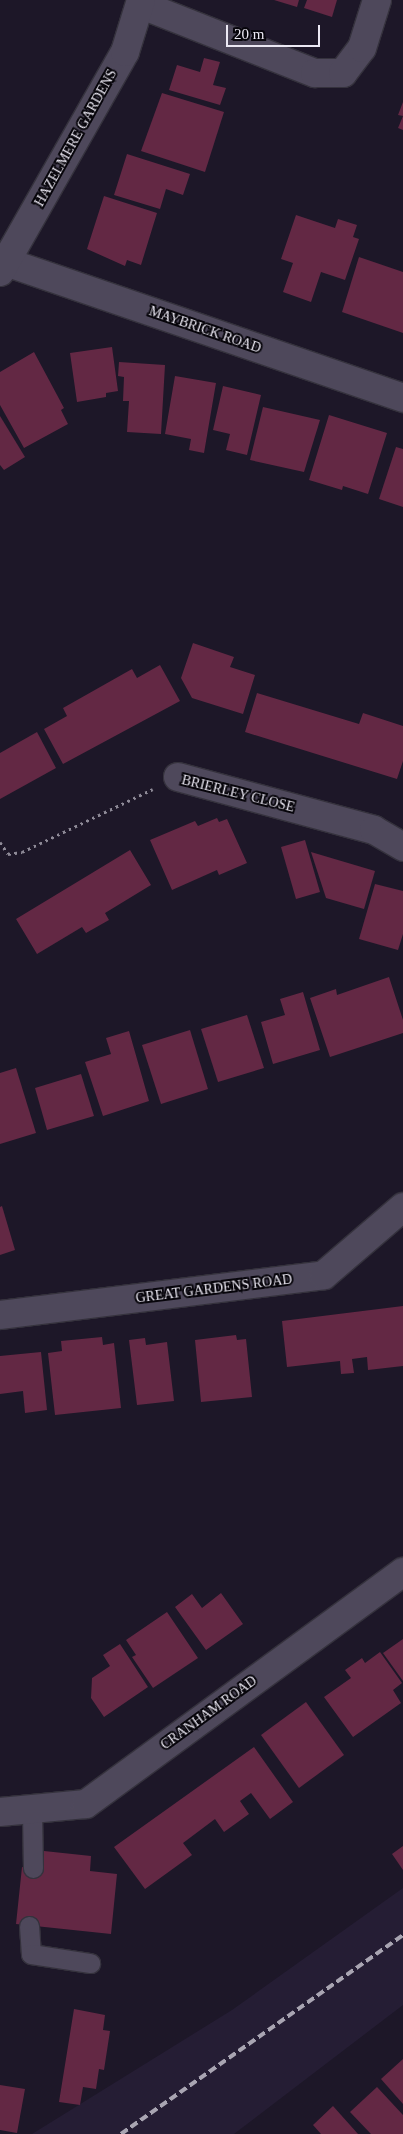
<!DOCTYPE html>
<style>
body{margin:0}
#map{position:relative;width:403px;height:2134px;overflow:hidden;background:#1d1728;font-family:Georgia,serif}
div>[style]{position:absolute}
.built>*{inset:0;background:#251d34}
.building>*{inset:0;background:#632844}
.path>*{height:3px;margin-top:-1.5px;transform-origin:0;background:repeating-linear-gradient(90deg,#8e8a97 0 2.5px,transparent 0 6.5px)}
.roads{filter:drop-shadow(1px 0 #35323d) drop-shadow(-1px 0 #35323d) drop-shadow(0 1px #35323d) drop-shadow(0 -1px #35323d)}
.lane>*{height:19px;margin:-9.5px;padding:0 9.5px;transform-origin:9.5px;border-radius:9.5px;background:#4e485b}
.street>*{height:28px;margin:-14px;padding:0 14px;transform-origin:14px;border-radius:14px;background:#4e485b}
.rail>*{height:4px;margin-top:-2px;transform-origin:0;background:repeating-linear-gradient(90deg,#a9a5b2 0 8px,transparent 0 12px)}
span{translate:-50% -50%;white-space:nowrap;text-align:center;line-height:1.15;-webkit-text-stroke:4px #07050b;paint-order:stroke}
.street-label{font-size:14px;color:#ebe8f3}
.scale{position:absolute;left:226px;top:25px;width:94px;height:22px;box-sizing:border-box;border:2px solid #ebe8f3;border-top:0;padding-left:6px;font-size:15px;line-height:18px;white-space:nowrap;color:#ebe8f3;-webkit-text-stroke:4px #07050b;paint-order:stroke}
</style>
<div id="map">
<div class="built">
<i style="clip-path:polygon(403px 1888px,403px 2005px,234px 2134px,32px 2134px,232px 2010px)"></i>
</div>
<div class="building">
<i style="clip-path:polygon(274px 0,299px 0,297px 7px)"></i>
<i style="clip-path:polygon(307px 0,337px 0,332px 17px,304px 8px)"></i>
<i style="clip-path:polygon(204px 58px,220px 62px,213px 85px,226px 88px,220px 105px,169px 90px,177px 65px,200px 72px)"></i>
<i style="clip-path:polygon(162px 93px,224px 112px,205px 172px,141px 151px)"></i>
<i style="clip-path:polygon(403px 102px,403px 130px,398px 128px,403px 116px,398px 115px)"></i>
<i style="clip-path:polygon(127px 154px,190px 174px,183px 195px,166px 189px,160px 209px,114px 195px)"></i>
<i style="clip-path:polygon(104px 196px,157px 213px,141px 265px,127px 260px,125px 266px,87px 249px)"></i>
<i style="clip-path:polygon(296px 215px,335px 228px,338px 219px,357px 225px,353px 237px,359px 239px,345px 280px,321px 272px,311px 302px,283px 292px,293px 263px,281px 259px)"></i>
<i style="clip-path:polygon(359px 257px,403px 272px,403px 333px,342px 312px)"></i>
<i style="clip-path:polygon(112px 347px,118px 391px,106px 393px,106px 397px,77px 402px,70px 353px)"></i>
<i style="clip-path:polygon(34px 352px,64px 408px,61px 410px,68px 424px,24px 448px,0 405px,0 372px)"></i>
<i style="clip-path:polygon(119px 362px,165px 365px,161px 434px,127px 432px,129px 401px,123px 401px,124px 377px,118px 376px)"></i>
<i style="clip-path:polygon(175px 376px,216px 383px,204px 453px,189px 450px,191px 439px,165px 434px)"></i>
<i style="clip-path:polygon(223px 386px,261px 395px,247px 455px,226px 450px,230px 434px,213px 430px)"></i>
<i style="clip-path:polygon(263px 407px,320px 420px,304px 472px,250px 460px)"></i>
<i style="clip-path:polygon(329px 415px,387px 433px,368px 494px,343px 486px,342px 490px,309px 480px)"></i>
<i style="clip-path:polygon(0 416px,25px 457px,4px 470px,0 465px)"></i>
<i style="clip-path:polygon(396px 447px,403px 449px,403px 507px,379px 499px)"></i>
<i style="clip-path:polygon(193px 643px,234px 657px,230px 667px,255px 675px,243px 714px,192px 698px,181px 678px)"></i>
<i style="clip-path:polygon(160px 665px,180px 701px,63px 764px,44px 729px,67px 716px,63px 708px,132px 669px,137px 678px)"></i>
<i style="clip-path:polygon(257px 693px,359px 724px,363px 713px,403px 726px,403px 761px,397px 779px,245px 732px)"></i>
<i style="clip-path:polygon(37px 732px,56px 768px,0 799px,0 753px)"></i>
<i style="clip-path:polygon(217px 818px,219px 822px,227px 819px,247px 863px,219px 875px,217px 870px,172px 890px,150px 840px,195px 821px,198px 826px)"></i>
<i style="clip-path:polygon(305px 840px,320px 892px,296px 899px,281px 847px)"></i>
<i style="clip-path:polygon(130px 850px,151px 885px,105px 913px,109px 920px,86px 933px,82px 927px,37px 954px,16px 919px)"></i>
<i style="clip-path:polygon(311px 852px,375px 871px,364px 909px,326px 898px)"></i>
<i style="clip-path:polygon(375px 884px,403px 891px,403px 934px,398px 950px,359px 939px)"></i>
<i style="clip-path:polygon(389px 977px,403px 1020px,403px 1033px,330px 1057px,310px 998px,336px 989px,337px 995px)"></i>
<i style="clip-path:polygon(303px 992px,320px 1050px,273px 1064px,261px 1022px,285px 1015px,280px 999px)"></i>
<i style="clip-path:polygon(247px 1015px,264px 1068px,218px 1082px,201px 1029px)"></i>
<i style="clip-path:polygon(190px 1030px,208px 1089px,161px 1104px,142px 1045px)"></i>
<i style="clip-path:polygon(129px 1031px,149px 1101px,103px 1116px,85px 1062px,111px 1054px,106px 1038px)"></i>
<i style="clip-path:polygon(16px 1068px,36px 1133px,0 1144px,0 1073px)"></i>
<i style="clip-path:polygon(81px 1074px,94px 1116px,47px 1130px,35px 1088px)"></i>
<i style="clip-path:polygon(2px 1206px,15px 1250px,0 1255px,0 1207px)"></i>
<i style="clip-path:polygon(403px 1306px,403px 1366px,368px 1370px,367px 1357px,352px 1359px,354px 1373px,341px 1374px,340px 1361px,287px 1367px,282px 1321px)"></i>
<i style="clip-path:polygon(236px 1335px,237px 1340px,246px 1339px,252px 1397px,201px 1402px,195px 1340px)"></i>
<i style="clip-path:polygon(102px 1337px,103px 1345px,114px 1343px,121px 1408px,55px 1415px,48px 1353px,62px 1351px,61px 1341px)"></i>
<i style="clip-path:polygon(145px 1338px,146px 1345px,167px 1342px,174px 1401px,137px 1405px,129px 1340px)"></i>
<i style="clip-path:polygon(41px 1352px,47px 1410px,25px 1413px,23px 1391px,0 1394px,0 1356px)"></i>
<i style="clip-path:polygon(221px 1593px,243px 1624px,206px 1650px,175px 1607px,192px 1594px,202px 1608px)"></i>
<i style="clip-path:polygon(167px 1612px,198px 1658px,153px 1688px,132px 1657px,136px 1655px,126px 1640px)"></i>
<i style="clip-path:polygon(403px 1639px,403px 1681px,383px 1653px)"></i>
<i style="clip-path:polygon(120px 1644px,148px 1687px,104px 1717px,91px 1698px,92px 1678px,110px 1666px,103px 1655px)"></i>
<i style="clip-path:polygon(380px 1652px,402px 1683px,393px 1690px,401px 1703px,353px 1737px,324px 1697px,351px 1678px,345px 1670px,362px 1658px,365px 1663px)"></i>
<i style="clip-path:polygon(306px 1702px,344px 1755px,299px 1788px,261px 1735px)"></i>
<i style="clip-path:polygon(254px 1747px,293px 1802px,270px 1819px,251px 1793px,240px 1801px,249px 1814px,224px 1832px,215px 1819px,183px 1843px,192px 1855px,145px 1889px,114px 1847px)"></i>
<i style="clip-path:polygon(403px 1846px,403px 1870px,392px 1854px)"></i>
<i style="clip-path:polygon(44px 1851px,91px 1856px,90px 1871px,117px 1874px,111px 1934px,16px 1924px,22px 1867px,42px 1869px)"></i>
<i style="clip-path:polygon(74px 2009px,105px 2015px,103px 2030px,110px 2031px,104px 2070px,99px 2069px,96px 2089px,83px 2087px,80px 2105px,59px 2102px)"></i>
<i style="clip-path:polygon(403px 2059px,403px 2104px,381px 2079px)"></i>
<i style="clip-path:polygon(0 2085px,25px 2089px,17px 2133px,0 2130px)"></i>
<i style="clip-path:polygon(377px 2087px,403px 2115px,403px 2134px,371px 2134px,350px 2112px)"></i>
<i style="clip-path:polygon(333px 2106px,358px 2134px,321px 2134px,313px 2125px)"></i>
</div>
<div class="path">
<i style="left:0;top:842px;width:14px;rotate:56deg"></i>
<i style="left:8px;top:854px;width:14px;rotate:-8deg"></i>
<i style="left:22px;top:852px;width:145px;rotate:-25.7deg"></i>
</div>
<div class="roads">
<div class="lane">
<i style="left:32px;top:1812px;width:56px;rotate:89deg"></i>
<i style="left:29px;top:1926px;width:28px;rotate:86deg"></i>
<i style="left:31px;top:1954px;width:60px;rotate:8.7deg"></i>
</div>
<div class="street">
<i style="left:142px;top:5px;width:186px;rotate:21.5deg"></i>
<i style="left:315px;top:73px;width:28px"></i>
<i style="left:343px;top:73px;width:31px;rotate:-53deg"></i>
<i style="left:362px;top:48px;width:50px;rotate:-72.6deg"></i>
<i style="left:6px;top:262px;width:420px;rotate:18.9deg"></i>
<i style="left:0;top:272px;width:253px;rotate:-60.4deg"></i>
<i style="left:125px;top:52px;width:54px;rotate:-72.9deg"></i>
<i style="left:178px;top:777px;width:203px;rotate:15.1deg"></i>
<i style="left:374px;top:830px;width:34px;rotate:30deg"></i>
<i style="left:0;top:1315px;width:326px;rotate:-7deg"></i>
<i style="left:324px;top:1275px;width:104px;rotate:-40.7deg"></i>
<i style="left:0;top:1812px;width:86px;rotate:-5.3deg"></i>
<i style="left:86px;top:1804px;width:393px;rotate:-36.2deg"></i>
</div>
</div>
<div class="rail">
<i style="left:121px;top:2134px;width:345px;rotate:-35.2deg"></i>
</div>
<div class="street-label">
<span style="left:76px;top:138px;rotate:-61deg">HAZELMERE GARDENS</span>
<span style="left:205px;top:330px;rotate:19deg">MAYBRICK ROAD</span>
<span style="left:238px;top:794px;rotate:14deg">BRIERLEY CLOSE</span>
<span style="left:214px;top:1289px;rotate:-7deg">GREAT GARDENS ROAD</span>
<span style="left:209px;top:1713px;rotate:-36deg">CRANHAM ROAD</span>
</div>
<div class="scale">20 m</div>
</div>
